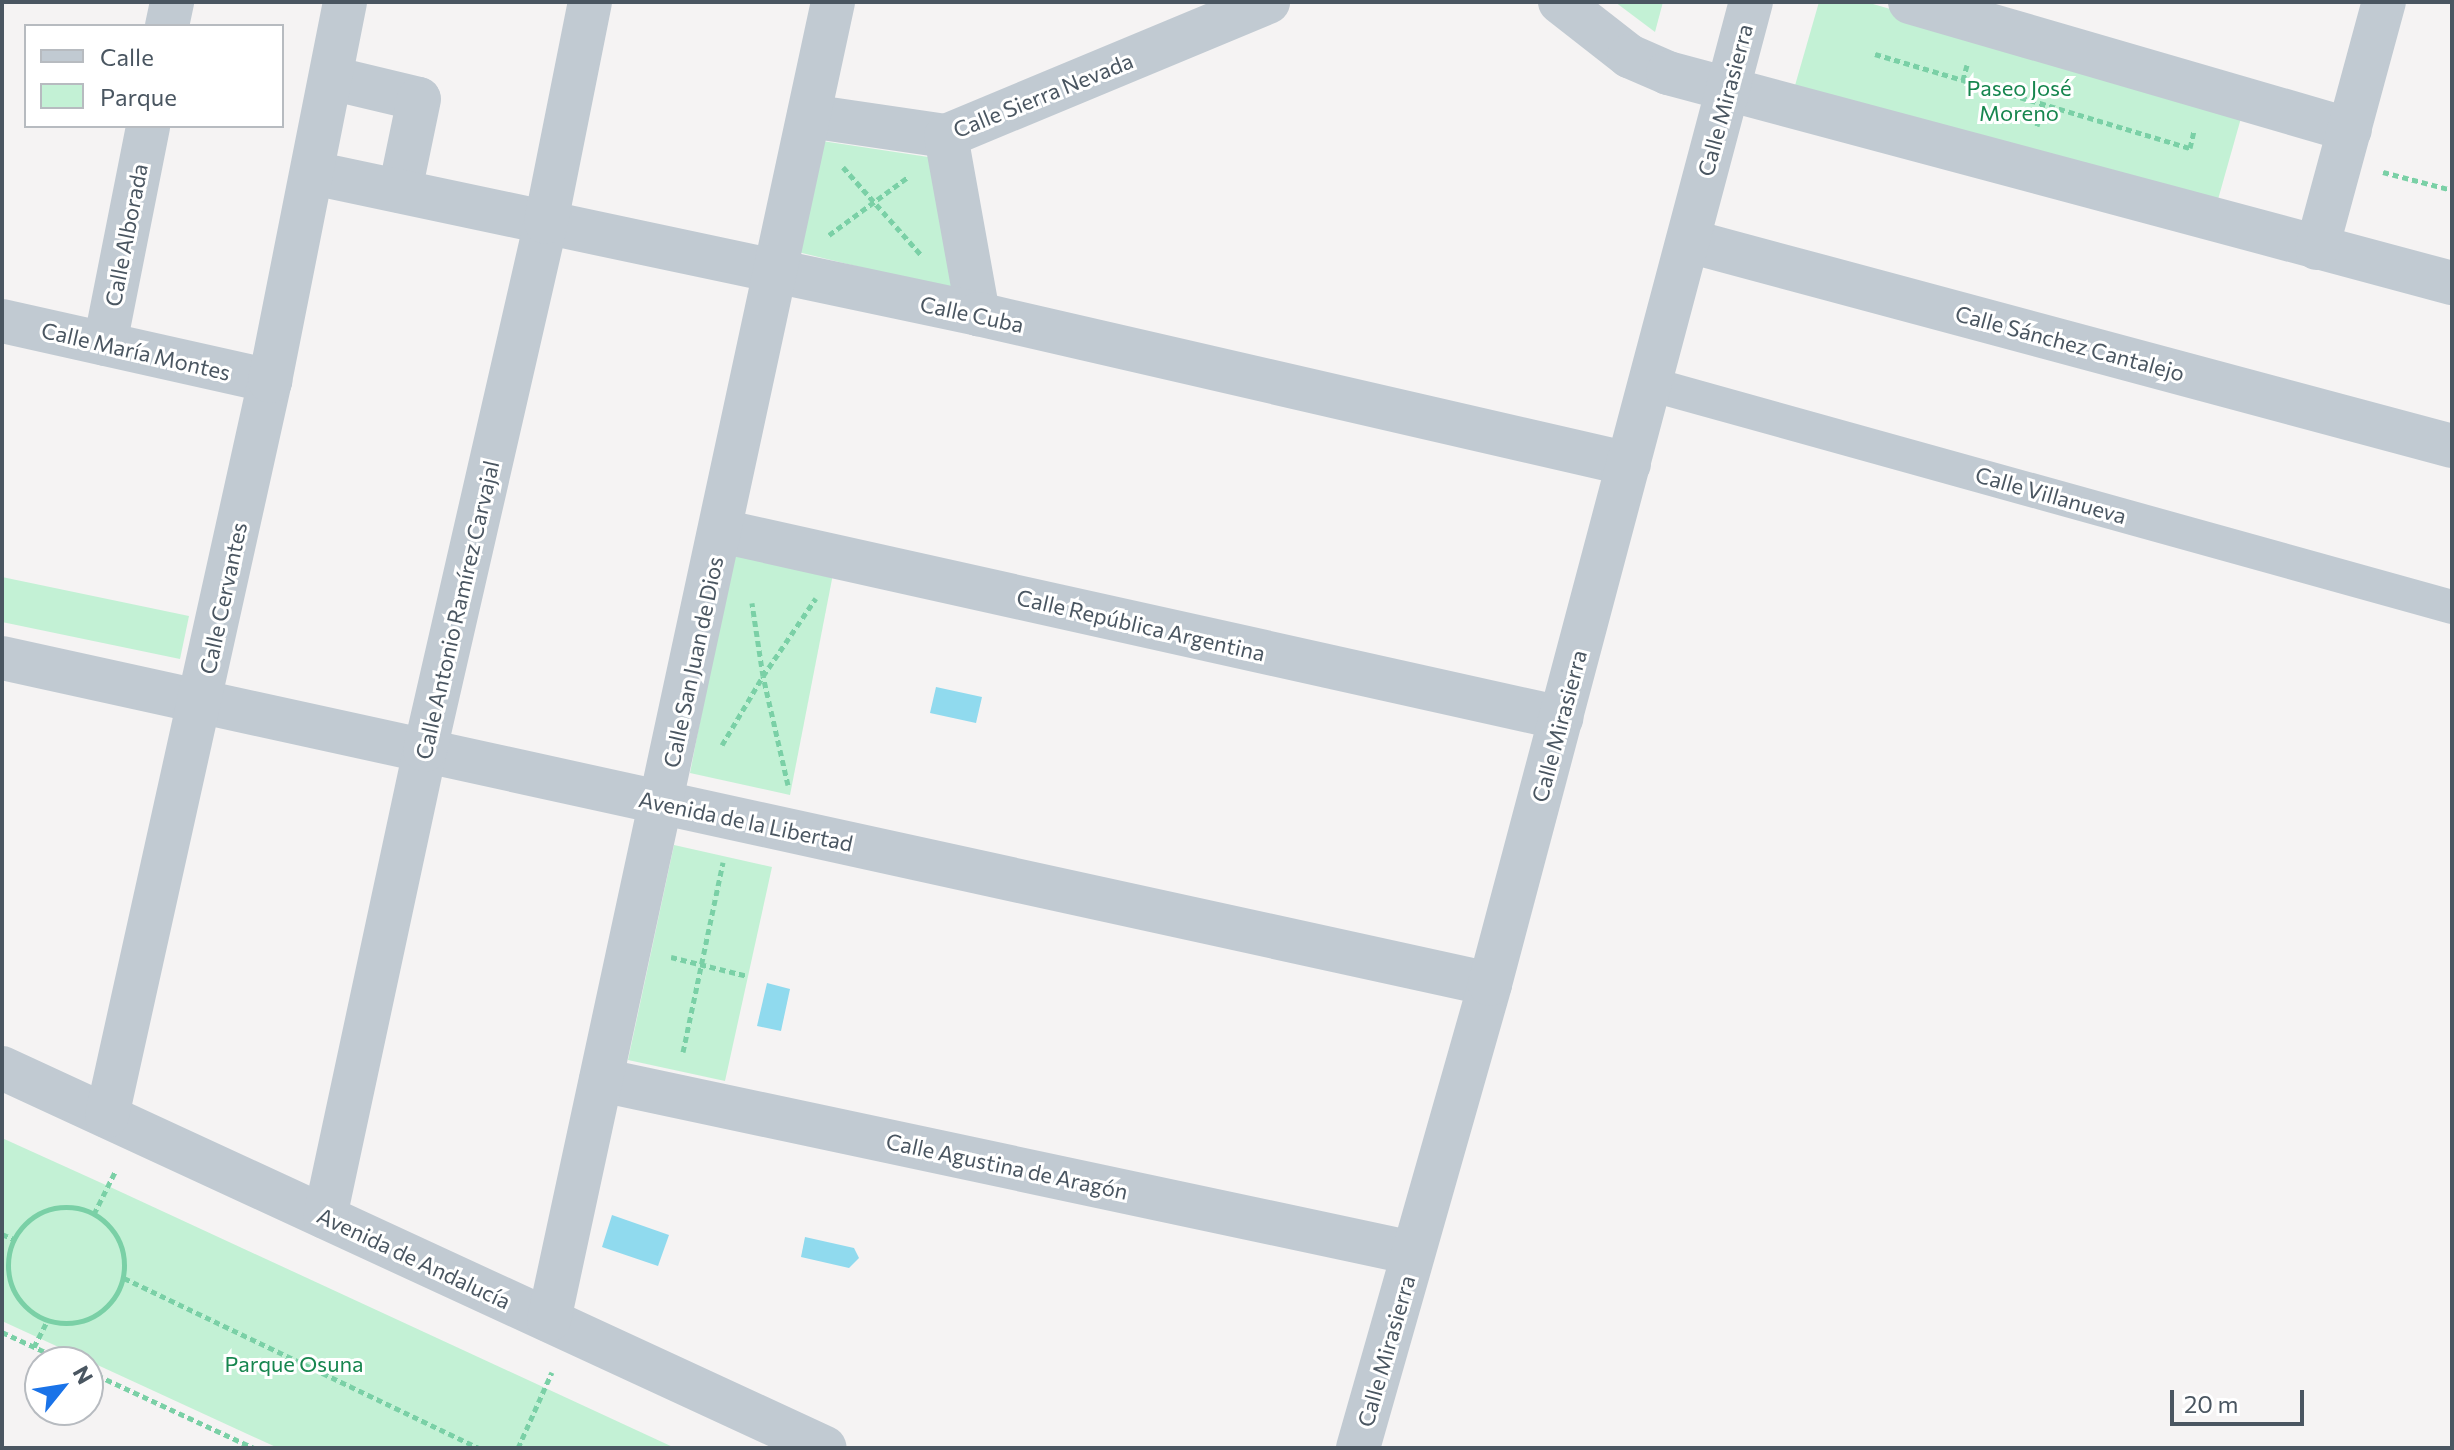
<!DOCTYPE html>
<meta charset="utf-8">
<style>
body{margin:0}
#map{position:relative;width:2454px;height:1450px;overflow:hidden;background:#f5f3f3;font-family:Commissioner,sans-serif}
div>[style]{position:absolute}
.green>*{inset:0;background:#c3f1d5}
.water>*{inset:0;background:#90daee}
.path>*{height:5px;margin-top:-2.5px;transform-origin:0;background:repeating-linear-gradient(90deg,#7ad0a6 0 6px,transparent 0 10px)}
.path>.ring{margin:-2.5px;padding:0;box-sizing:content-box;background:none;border:5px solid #7ad0a6;border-radius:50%}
.pedestrian>*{height:34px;margin:-17px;padding:0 17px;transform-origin:17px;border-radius:17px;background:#c1cad2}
.minor>*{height:44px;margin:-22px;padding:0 22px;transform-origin:22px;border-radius:22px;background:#c1cad2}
.tertiary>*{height:44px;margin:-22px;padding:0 22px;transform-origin:22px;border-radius:22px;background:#c1cad2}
span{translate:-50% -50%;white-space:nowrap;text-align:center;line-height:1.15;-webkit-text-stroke:6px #fff;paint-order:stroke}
.park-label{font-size:22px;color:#17864f}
.street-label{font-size:22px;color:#4a5661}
.frame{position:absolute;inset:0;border:4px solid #4a5661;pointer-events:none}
.legend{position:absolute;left:24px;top:24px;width:260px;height:104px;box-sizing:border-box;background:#fff;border:2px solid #b7bbc0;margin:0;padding:10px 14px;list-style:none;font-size:24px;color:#4a5661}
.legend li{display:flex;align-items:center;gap:16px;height:40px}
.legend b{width:40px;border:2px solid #b7bbc0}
.north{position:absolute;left:24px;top:1346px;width:80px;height:80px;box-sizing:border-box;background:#fff;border:2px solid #b7bbc0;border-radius:50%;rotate:60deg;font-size:22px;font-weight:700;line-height:32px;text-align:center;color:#4a5661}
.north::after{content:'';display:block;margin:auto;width:28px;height:36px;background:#1a73e8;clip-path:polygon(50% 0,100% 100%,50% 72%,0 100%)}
.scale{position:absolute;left:2170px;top:1390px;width:134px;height:36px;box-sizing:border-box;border:4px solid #4a5661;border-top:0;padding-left:10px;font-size:24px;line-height:28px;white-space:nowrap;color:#4a5661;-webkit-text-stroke:6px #fff;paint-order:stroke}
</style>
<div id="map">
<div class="green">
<i style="clip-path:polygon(1615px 2px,1663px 2px,1655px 32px)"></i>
<i style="clip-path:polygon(1819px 2px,1866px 2px,2243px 111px,2215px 210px,1794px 89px)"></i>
<i style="clip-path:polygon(822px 141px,935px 158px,954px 290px,798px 252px)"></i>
<i style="clip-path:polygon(732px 555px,833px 574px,790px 795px,690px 773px)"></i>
<i style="clip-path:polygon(2px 577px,189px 616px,180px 659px,2px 622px)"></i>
<i style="clip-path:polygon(674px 845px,772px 867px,725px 1081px,628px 1060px)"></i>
<i style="clip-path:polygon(2px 1138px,108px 1186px,675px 1448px,278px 1448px,2px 1321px)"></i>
</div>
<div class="water">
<i style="clip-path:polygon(936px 687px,982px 697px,976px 723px,930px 713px)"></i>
<i style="clip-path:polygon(767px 983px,790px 989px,781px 1031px,757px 1026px)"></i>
<i style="clip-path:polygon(612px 1215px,669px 1235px,658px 1266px,602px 1247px)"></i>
<i style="clip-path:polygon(805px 1237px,854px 1248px,859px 1258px,849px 1268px,801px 1257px)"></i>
</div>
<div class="path">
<i style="left:1875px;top:54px;width:92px;rotate:16.5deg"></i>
<i style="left:1967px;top:65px;width:16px;rotate:105deg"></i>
<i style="left:1963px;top:80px;width:237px;rotate:16.7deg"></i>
<i style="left:2190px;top:148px;width:18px;rotate:-77deg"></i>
<i style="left:2037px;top:126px;width:23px;rotate:-75deg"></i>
<i style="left:843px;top:167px;width:118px;rotate:48.4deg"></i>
<i style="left:2383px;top:172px;width:71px;rotate:14.6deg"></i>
<i style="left:829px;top:235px;width:98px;rotate:-36.3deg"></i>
<i style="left:722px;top:745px;width:80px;rotate:-59.3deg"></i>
<i style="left:763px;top:676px;width:74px;rotate:-98.6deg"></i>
<i style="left:788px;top:785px;width:112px;rotate:-102.9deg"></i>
<i style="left:763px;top:676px;width:94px;rotate:-55.8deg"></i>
<i style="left:671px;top:957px;width:79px;rotate:13.9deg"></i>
<i style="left:683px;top:1052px;width:194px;rotate:-78.1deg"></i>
<i class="ring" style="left:8px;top:1207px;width:111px;height:111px"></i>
<i style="left:94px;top:1214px;width:49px;rotate:-63.4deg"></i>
<i style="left:2px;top:1234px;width:12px;rotate:24deg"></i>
<i style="left:124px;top:1278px;width:394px;rotate:25.6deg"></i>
<i style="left:2px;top:1332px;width:72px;rotate:24.8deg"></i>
<i style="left:34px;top:1347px;width:29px;rotate:-63deg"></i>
<i style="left:88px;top:1371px;width:183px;rotate:24.9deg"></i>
<i style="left:518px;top:1448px;width:83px;rotate:-65.9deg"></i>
</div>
<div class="pedestrian">
<i style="left:1650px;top:384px;width:832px;rotate:15.54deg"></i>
</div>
<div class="minor">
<i style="left:1560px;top:2px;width:88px;rotate:38deg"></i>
<i style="left:1629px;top:56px;width:43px;rotate:23.6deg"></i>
<i style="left:1668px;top:73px;width:812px;rotate:15deg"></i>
<i style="left:1910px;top:2px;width:458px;rotate:16.2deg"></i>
<i style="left:167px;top:26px;width:25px;rotate:-78deg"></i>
<i style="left:331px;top:78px;width:90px;rotate:13.4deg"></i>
<i style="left:419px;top:99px;width:94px;rotate:101.7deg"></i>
<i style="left:809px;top:116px;width:138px;rotate:8.3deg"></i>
<i style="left:946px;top:136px;width:349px;rotate:-22.6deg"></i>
<i style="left:946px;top:136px;width:181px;rotate:79.8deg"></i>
<i style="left:313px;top:173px;width:680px;rotate:11.97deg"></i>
<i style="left:978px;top:314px;width:668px;rotate:12.98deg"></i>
<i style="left:1689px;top:241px;width:790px;rotate:15.04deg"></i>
<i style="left:2317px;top:248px;width:255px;rotate:-74.8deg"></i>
<i style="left:2px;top:321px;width:275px;rotate:12.6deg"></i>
<i style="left:105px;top:344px;width:222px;rotate:-78.8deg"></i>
<i style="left:721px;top:531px;width:861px;rotate:12.55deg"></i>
<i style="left:2px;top:658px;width:1523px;rotate:12.36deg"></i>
<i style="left:2px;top:1068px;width:906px;rotate:24.78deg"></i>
<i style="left:601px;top:1080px;width:830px;rotate:12.03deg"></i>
<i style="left:107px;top:1116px;width:753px;rotate:-77.5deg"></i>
<i style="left:270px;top:381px;width:386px;rotate:-78.8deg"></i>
<i style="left:325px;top:1217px;width:478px;rotate:-77.9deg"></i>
<i style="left:425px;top:750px;width:542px;rotate:-77.09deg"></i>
<i style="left:546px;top:222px;width:224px;rotate:-78.7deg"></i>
<i style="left:549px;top:1320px;width:1348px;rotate:-77.84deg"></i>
</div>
<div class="tertiary">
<i style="left:1358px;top:1448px;width:482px;rotate:-74.1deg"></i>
<i style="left:1490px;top:984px;width:1016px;rotate:-75.12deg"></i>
</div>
<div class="park-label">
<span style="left:2019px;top:100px">Paseo José<br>Moreno</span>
<span style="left:294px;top:1364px">Parque Osuna</span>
</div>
<div class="street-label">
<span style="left:1043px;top:95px;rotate:-22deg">Calle Sierra Nevada</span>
<span style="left:1725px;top:100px;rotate:-75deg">Calle Mirasierra</span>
<span style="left:126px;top:235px;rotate:-79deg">Calle Alborada</span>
<span style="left:972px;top:314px;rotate:12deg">Calle Cuba</span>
<span style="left:2070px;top:343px;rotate:15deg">Calle Sánchez Cantalejo</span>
<span style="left:136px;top:351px;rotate:13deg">Calle María Montes</span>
<span style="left:2051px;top:495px;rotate:16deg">Calle Villanueva</span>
<span style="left:223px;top:598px;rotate:-78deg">Calle Cervantes</span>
<span style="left:457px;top:610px;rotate:-77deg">Calle Antonio Ramírez Carvajal</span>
<span style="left:1141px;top:625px;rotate:13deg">Calle República Argentina</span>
<span style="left:693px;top:662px;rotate:-78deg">Calle San Juan de Dios</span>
<span style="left:1559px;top:726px;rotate:-75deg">Calle Mirasierra</span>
<span style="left:746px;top:821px;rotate:12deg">Avenida de la Libertad</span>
<span style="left:1007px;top:1166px;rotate:12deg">Calle Agustina de Aragón</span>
<span style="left:414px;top:1258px;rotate:25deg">Avenida de Andalucía</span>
<span style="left:1386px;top:1351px;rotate:-74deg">Calle Mirasierra</span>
</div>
<div class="frame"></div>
<ul class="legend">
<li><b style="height:10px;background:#c1cad2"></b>Calle</li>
<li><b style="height:22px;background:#c3f1d5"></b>Parque</li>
</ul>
<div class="north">N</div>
<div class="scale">20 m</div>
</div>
